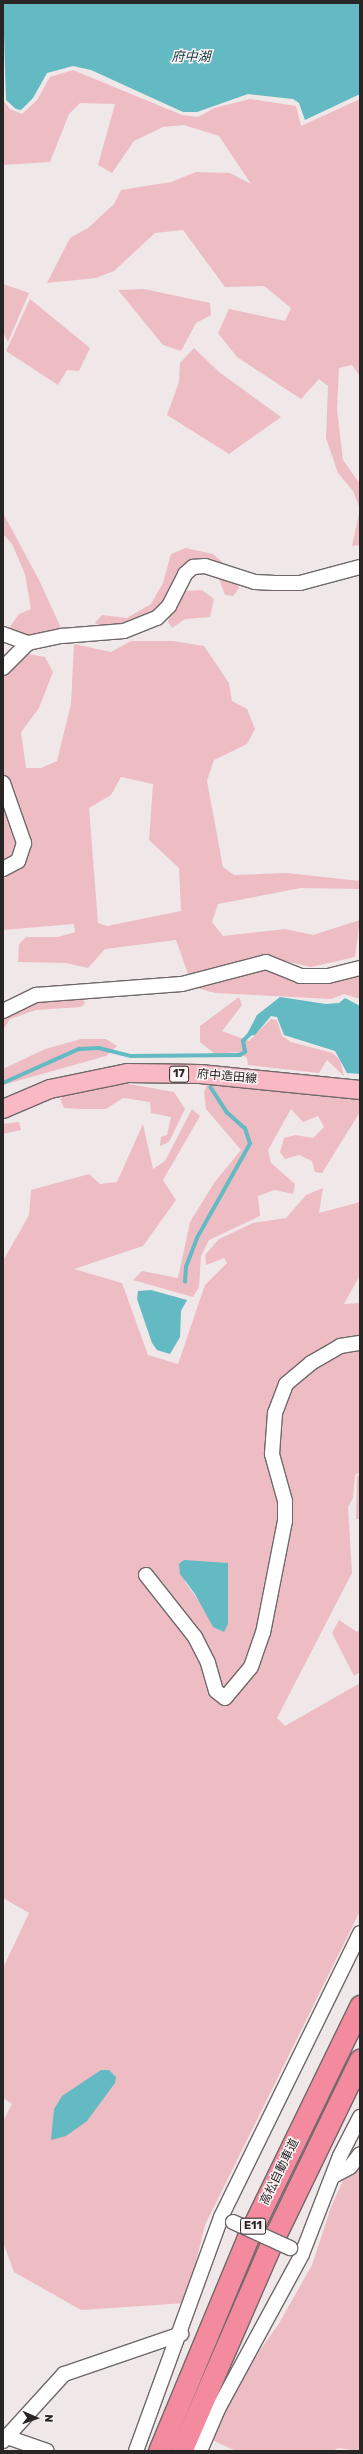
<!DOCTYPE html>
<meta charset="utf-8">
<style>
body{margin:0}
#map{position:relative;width:363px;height:2454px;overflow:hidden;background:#efe7e8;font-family:Rubik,"Noto Sans JP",sans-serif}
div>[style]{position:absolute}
.green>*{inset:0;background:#eebdc4}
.water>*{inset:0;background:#64bac2}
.stream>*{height:3.5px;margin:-1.75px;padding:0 1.75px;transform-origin:1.75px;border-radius:1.75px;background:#64bac2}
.roads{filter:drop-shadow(1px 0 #6f6869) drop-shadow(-1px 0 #6f6869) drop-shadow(0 1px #6f6869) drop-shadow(0 -1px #6f6869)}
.minor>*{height:14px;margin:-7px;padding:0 7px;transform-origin:7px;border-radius:7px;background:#fff}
.major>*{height:18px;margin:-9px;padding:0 9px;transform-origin:9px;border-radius:9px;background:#f8b9c4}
.highway>*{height:21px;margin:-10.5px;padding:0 10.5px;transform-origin:10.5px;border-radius:10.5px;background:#f38a9d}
.bridges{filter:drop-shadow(1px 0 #6f6869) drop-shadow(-1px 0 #6f6869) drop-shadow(0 1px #6f6869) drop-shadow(0 -1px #6f6869)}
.minor-bridge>*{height:14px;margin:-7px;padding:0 7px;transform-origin:7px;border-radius:7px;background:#fff}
span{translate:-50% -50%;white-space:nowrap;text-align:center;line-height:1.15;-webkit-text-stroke:3px #fcf4f5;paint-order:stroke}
.shield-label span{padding:1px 3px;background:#fcf4f5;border:1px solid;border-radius:3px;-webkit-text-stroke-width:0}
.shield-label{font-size:11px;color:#282525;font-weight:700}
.street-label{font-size:12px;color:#282525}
.water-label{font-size:13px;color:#103a3d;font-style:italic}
.frame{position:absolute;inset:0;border:4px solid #282525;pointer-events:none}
.north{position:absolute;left:16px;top:2398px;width:40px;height:40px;-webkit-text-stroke:3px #fcf4f5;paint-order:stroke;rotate:92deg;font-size:11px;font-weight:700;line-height:16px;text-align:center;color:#282525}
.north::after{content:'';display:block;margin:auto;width:14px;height:18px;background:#282525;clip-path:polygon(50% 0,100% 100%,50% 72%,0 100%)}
</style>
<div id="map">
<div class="green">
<i style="clip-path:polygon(73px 70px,182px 115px,198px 117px,214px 108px,250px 99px,296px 106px,301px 126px,360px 99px,360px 376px,352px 365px,339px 368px,337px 410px,343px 460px,360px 484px,360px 545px,352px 546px,360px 509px,353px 491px,338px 473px,326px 438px,328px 386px,319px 379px,301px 399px,237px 357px,218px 333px,229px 309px,285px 321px,291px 308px,264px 286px,225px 287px,183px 230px,155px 233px,114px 271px,96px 278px,47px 283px,70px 238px,88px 228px,114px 204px,121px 190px,171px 182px,196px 172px,230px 173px,251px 184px,219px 136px,184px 125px,163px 127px,134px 141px,112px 173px,98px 165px,115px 104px,80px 103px,69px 114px,50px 162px,3px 165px,3px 100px,10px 109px,22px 114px,37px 100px,50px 77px)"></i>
<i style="clip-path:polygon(3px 284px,29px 293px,8px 342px,3px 332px)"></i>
<i style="clip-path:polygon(144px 289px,210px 303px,211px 315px,196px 323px,181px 351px,163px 345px,118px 290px)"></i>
<i style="clip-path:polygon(30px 299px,90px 348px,79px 371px,67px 370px,58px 385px,6px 351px)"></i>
<i style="clip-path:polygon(194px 348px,219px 372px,281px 417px,229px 454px,167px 415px,179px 382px,180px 363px)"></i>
<i style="clip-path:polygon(3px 513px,39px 580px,61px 628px,54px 634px,32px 637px,7px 631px,19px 614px,31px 609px,25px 574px,12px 544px,3px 534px)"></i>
<i style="clip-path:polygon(186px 548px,213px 554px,228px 567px,239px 588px,233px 596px,225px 595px,213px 562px,195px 560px,179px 574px,185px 591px,202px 590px,214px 599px,210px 617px,185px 619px,172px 628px,168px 622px,172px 610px,163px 601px,154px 614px,134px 623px,103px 628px,95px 623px,102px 615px,127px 618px,151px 604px,163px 583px,171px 554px)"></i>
<i style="clip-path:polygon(evenodd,131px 641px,173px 641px,204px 646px,229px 683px,232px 701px,247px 709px,255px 729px,247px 744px,214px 760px,207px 781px,223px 867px,234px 875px,287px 873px,360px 881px,360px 889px,301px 888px,218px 904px,212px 922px,223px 936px,285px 929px,313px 935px,360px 920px,355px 957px,311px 967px,261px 955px,225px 970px,188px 974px,176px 940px,105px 949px,88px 968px,66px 963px,18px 962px,19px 944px,26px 937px,58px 937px,75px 932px,74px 924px,3px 930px,3px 664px,14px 668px,28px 654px,45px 657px,53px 672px,39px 708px,21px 732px,26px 768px,41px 768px,57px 761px,71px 704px,74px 644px,111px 652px,131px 641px,121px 777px,153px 784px,149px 840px,179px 868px,181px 911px,107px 926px,98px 923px,89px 808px,111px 795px,121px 777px)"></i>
<i style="clip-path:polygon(268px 968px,360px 973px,360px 999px,344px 994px,331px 999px,215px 993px,197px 988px)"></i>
<i style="clip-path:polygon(239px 997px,242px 1005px,222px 1031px,249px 1041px,271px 1019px,277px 1020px,282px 1036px,291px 1042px,333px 1053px,340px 1060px,344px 1076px,327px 1060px,319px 1073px,248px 1065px,247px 1058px,237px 1052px,215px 1054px,200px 1042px,200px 1026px)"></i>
<i style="clip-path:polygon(82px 998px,85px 1003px,81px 1007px,36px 1010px,10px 1019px,3px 1030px,3px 1019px,14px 1010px,40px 1001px)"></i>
<i style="clip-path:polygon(81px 1039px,106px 1039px,117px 1046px,106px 1056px,3px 1085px,3px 1069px,45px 1049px)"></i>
<i style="clip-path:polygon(124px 1083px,174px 1092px,185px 1109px,169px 1142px,160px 1146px,161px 1137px,167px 1135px,171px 1117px,151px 1113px,150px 1102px,123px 1098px,106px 1109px,81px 1109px,64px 1108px,60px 1099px,70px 1092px)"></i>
<i style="clip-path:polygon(207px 1084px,360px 1098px,360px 1112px,322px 1173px,315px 1172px,312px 1161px,299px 1155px,285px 1159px,280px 1152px,284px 1138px,295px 1135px,313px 1138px,324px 1127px,318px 1116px,303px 1122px,291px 1109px,268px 1150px,271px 1163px,295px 1184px,293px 1194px,275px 1190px,258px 1196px,260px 1216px,209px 1240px,201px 1256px,199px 1287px,193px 1297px,133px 1280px,142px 1271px,178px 1278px,190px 1222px,214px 1183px,241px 1150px,206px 1109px,204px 1093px)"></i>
<i style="clip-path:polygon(evenodd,192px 1109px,200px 1116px,163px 1180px,176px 1200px,143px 1246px,74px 1269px,122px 1283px,148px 1355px,178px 1364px,205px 1285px,227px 1263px,224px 1258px,206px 1265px,205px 1255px,219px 1239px,253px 1223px,286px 1218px,306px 1195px,323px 1188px,319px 1213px,360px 1202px,360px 1275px,344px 1304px,360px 1303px,360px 1472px,355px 1475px,353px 1498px,348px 1507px,352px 1573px,277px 1718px,285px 1726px,360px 1683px,360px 1911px,205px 2225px,186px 2303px,81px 2310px,14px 2272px,3px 2242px,3px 2121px,12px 2104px,3px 2098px,3px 1968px,29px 1913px,3px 1898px,3px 1261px,29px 1215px,31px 1190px,89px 1174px,100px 1184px,117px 1182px,143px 1124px,153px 1169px,165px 1161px,192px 1109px,184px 1560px,205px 1609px,185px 1582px,184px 1560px)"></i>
<i style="clip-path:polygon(19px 1122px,21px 1130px,3px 1134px,3px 1124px)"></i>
<i style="clip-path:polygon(360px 1475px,360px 1519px,356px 1519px,357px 1476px)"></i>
<i style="clip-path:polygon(339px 1620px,357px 1632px,360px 1629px,360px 1672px,354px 1676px,332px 1633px)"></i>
<i style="clip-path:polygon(360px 2143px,360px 2451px,338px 2448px,333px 2451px,236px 2451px,212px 2440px,240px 2378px,278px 2325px,312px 2265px,331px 2207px)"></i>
</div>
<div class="water">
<i style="clip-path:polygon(3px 3px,360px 3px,360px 94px,305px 120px,299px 103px,293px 99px,248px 94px,197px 112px,183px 112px,91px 70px,73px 66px,47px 73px,33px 98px,21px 110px,16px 109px,6px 100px)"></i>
<i style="clip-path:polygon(280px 997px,326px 1004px,339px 1003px,345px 998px,360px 1006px,360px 1074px,347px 1073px,335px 1051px,284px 1035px,277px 1017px,271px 1016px,255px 1035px,246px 1036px,257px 1015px)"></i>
<i style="clip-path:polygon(151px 1290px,187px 1300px,181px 1311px,180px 1337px,170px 1354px,157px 1350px,152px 1343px,137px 1299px,138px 1291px)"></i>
<i style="clip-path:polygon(184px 1560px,228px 1563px,228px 1624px,224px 1632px,213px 1627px,195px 1594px,180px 1574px,179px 1564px)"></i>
<i style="clip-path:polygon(101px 2070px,109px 2070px,116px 2077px,115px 2083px,87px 2121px,66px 2136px,51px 2140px,54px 2109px,62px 2096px)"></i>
</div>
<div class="stream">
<i style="left:3px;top:1083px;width:83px;rotate:-24.1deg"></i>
<i style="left:79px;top:1049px;width:20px;rotate:-3deg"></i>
<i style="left:99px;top:1048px;width:33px;rotate:14deg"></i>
<i style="left:131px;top:1056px;width:109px;rotate:-0.5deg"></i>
<i style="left:240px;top:1055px;width:6px;rotate:-31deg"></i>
<i style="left:245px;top:1052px;width:11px;rotate:-100deg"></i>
<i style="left:243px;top:1041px;width:10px;rotate:-45deg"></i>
<i style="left:185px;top:1282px;width:15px;rotate:-86deg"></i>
<i style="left:186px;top:1267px;width:31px;rotate:-69deg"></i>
<i style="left:197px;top:1238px;width:108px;rotate:-60.6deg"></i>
<i style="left:250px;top:1144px;width:16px;rotate:-108deg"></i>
<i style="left:245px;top:1129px;width:24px;rotate:-138deg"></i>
<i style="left:227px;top:1113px;width:30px;rotate:-123deg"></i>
</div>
<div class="roads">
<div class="minor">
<i style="left:3px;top:634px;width:27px;rotate:20deg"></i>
<i style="left:3px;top:668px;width:35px;rotate:-45deg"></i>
<i style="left:28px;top:643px;width:35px;rotate:-12deg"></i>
<i style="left:62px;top:636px;width:62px;rotate:-4.6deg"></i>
<i style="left:124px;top:631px;width:35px;rotate:-22deg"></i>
<i style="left:157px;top:618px;width:17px;rotate:-45deg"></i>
<i style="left:169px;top:606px;width:36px;rotate:-63deg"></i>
<i style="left:185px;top:574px;width:11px;rotate:-41deg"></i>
<i style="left:193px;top:567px;width:12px;rotate:-5deg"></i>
<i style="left:205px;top:566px;width:52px;rotate:17.7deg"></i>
<i style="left:255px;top:582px;width:20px;rotate:3deg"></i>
<i style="left:275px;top:583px;width:25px"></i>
<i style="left:300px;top:583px;width:62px;rotate:-14.9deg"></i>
<i style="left:3px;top:783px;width:64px;rotate:70.7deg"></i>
<i style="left:24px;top:843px;width:19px;rotate:108deg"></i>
<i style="left:18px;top:861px;width:17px;rotate:152deg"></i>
<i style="left:3px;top:1011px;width:37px;rotate:-26deg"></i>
<i style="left:36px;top:995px;width:146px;rotate:-4.3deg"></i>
<i style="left:182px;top:984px;width:87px;rotate:-14.7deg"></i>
<i style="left:266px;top:962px;width:37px;rotate:22deg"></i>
<i style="left:300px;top:976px;width:28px"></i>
<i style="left:328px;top:976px;width:33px;rotate:-14deg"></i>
<i style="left:146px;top:1575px;width:79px;rotate:51.7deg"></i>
<i style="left:195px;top:1637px;width:29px;rotate:63deg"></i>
<i style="left:208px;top:1663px;width:29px;rotate:74deg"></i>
<i style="left:216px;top:1691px;width:11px;rotate:38deg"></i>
<i style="left:225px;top:1698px;width:40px;rotate:-50deg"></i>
<i style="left:251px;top:1667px;width:36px;rotate:-71deg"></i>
<i style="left:263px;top:1633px;width:114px;rotate:-78.9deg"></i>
<i style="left:285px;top:1521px;width:20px;rotate:-90deg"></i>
<i style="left:285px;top:1501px;width:49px;rotate:-105.5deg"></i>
<i style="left:272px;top:1454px;width:41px;rotate:-85.8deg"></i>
<i style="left:275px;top:1413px;width:31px;rotate:-69deg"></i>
<i style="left:286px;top:1384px;width:33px;rotate:-40deg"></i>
<i style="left:311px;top:1363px;width:34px;rotate:-30deg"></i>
<i style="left:340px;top:1346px;width:20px;rotate:-9deg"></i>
<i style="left:335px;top:2175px;width:17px;rotate:-28deg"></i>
<i style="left:350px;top:2167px;width:16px;rotate:-52deg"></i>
<i style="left:7px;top:2437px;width:42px;rotate:19.3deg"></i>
<i style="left:3px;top:2441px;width:91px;rotate:-47.7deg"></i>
<i style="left:64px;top:2374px;width:124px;rotate:-18.9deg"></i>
<i style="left:136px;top:2451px;width:249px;rotate:-70deg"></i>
<i style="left:221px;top:2217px;width:316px;rotate:-63.9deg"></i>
<i style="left:200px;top:2451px;width:46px;rotate:-66.8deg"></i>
<i style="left:218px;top:2409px;width:176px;rotate:-61.5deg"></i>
<i style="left:302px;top:2254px;width:105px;rotate:-68.8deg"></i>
<i style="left:340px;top:2156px;width:44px;rotate:-62.9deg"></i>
</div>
<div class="major">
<i style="left:3px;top:1109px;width:51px;rotate:-23.1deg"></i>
<i style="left:50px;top:1089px;width:80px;rotate:-11.6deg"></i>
<i style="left:128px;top:1073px;width:72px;rotate:0.8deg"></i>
<i style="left:200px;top:1074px;width:161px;rotate:5.7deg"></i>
</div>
<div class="highway">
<i style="left:159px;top:2451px;width:232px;rotate:-67.4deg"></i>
<i style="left:248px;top:2237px;width:257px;rotate:-64.1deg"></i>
<i style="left:181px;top:2451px;width:223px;rotate:-66.5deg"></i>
<i style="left:270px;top:2246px;width:207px;rotate:-64.2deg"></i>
</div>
</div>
<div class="bridges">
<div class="minor-bridge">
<i style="left:233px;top:2222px;width:63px;rotate:24.5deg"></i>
</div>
</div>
<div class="shield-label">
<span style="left:179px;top:1074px">17</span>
<span style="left:253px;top:2226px">E11</span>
</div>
<div class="street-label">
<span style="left:227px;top:1077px;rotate:5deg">府中造田線</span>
<span style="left:280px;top:2172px;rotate:-64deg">高松自動車道</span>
</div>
<div class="water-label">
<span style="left:191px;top:57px">府中湖</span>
</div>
<div class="frame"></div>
<div class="north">N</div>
</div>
